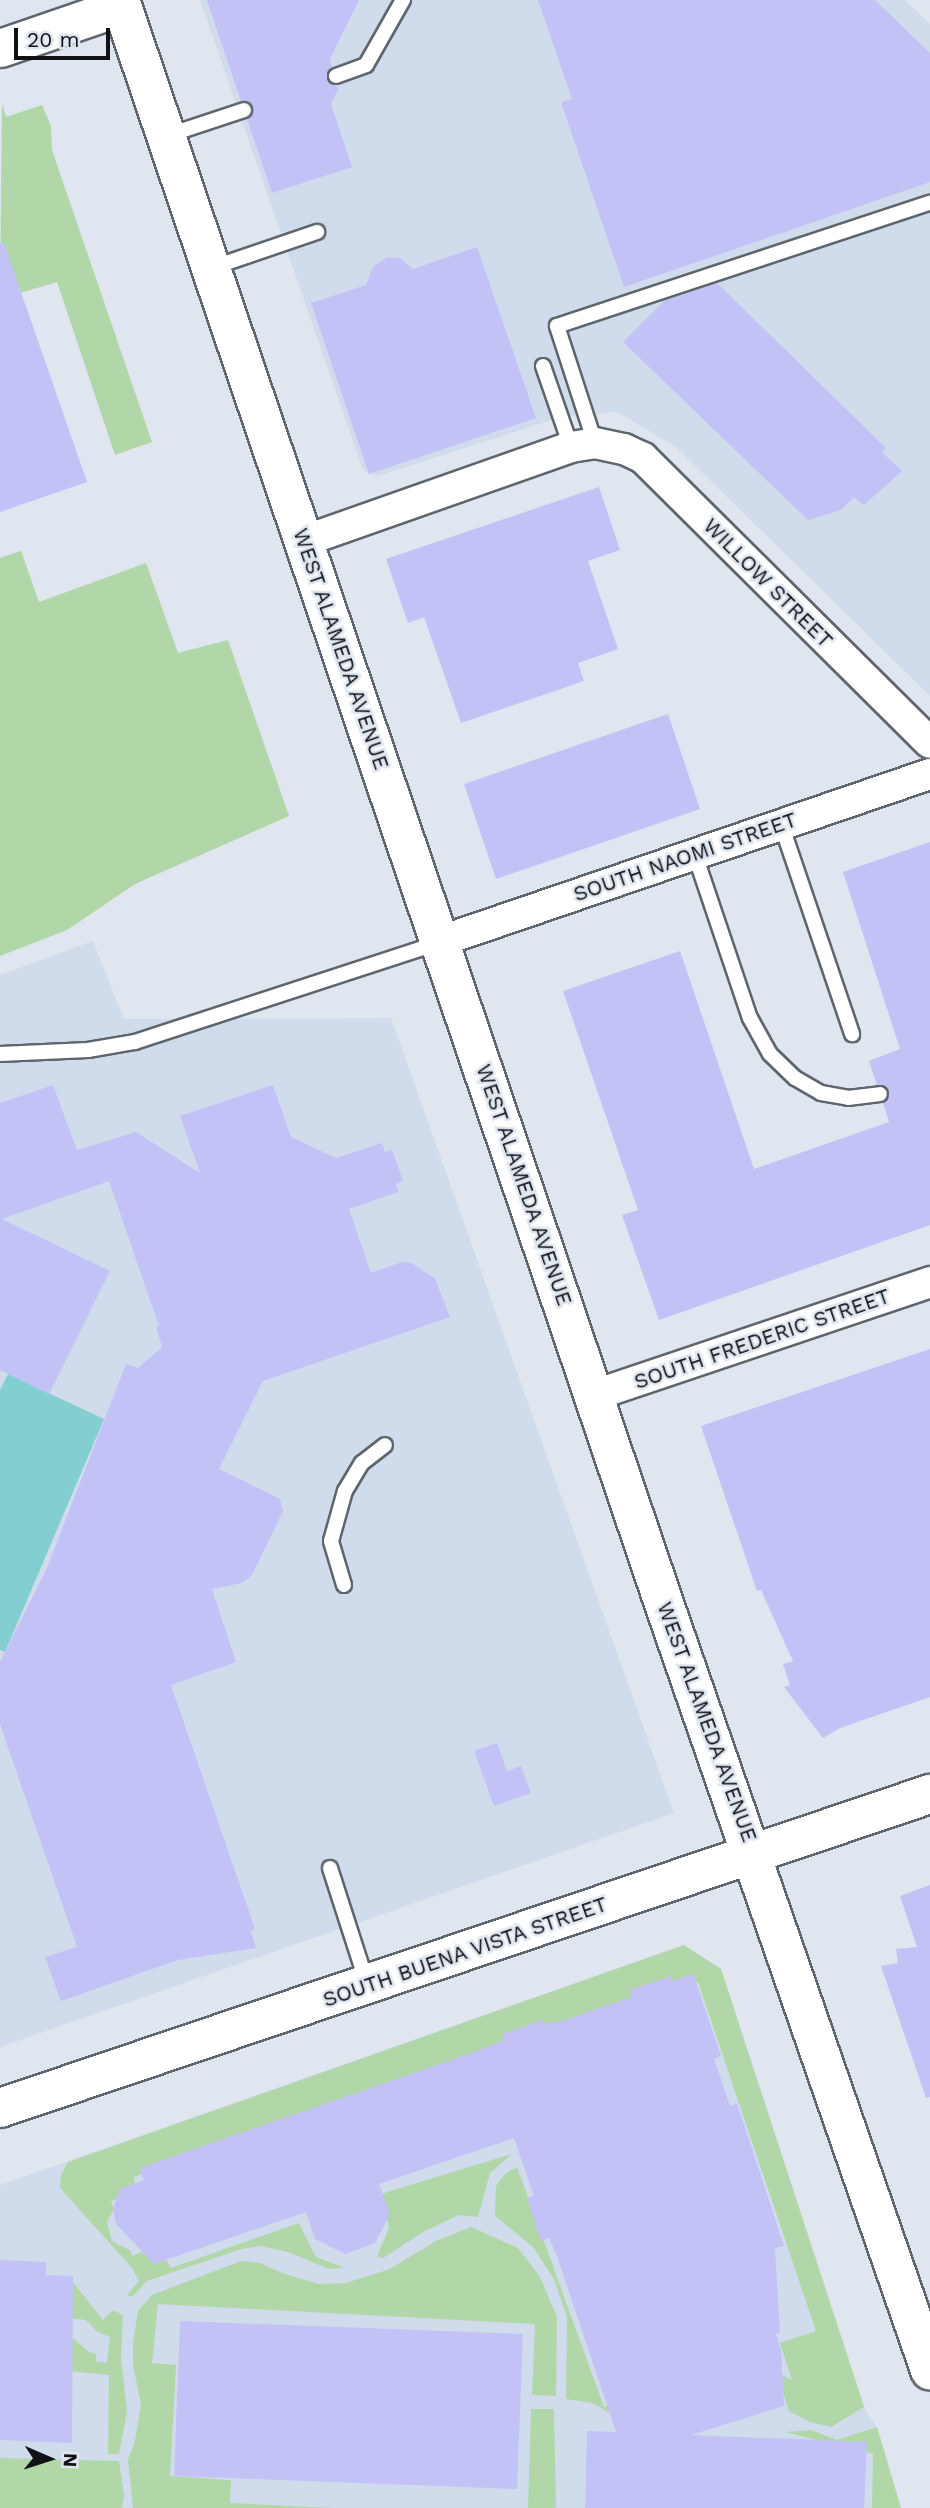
<!DOCTYPE html>
<style>
body{margin:0}
#map{position:relative;width:930px;height:2508px;overflow:hidden;background:#dfe6ef;font-family:"Work Sans",sans-serif}
div>[style]{position:absolute}
.built>*{inset:0;background:#d0dceb}
.green>*{inset:0;background:#b1d6a8}
.water>*{inset:0;background:#83ced1}
.building>*{inset:0;background:#c2c2f7}
.roads{filter:drop-shadow(2px 0 #5f656d) drop-shadow(-2px 0 #5f656d) drop-shadow(0 2px #5f656d) drop-shadow(0 -2px #5f656d)}
.service>*{height:14px;margin:-7px;padding:0 7px;transform-origin:7px;border-radius:7px;background:#fff}
.minor>*{height:30px;margin:-15px;padding:0 15px;transform-origin:15px;border-radius:15px;background:#fff}
.tertiary>*{height:37px;margin:-18.5px;padding:0 18.5px;transform-origin:18.5px;border-radius:18.5px;background:#fff}
.secondary>*{height:38px;margin:-19px;padding:0 19px;transform-origin:19px;border-radius:19px;background:#fff}
span{translate:-50% -50%;white-space:nowrap;text-align:center;line-height:1.15;-webkit-text-stroke:5px #dfe6ef;paint-order:stroke}
.street-label{font-size:21px;color:#0f1114}
.north{position:absolute;left:14px;top:2424px;width:70px;height:70px;-webkit-text-stroke:5px #dfe6ef;paint-order:stroke;rotate:93deg;font-size:19px;font-weight:700;line-height:28px;text-align:center;color:#0f1114}
.north::after{content:'';display:block;margin:auto;width:24px;height:32px;background:#0f1114;clip-path:polygon(50% 0,100% 100%,50% 72%,0 100%)}
.scale{position:absolute;left:14px;top:28px;width:96px;height:32px;box-sizing:border-box;border:4px solid #0f1114;border-top:0;padding-left:9px;font-size:21px;line-height:24px;white-space:nowrap;color:#0f1114;-webkit-text-stroke:5px #dfe6ef;paint-order:stroke}
</style>
<div id="map">
<div class="built">
<i style="clip-path:polygon(200px 0,905px 0,930px 24px,930px 696px,676px 447px,617px 412px,561px 417px,378px 476px,363px 470px)"></i>
<i style="clip-path:polygon(93px 941px,124px 1019px,391px 1018px,674px 1813px,0 2047px,0 975px)"></i>
<i style="clip-path:polygon(684px 1945px,721px 1969px,866px 2411px,877px 2427px,901px 2508px,0 2508px,0 2185px)"></i>
</div>
<div class="green">
<i style="clip-path:polygon(2px 103px,6px 117px,42px 105px,51px 126px,52px 150px,152px 442px,115px 455px,57px 282px,0 299px)"></i>
<i style="clip-path:polygon(21px 551px,39px 602px,146px 563px,178px 653px,228px 640px,289px 816px,135px 884px,67px 930px,0 956px,0 558px)"></i>
<i style="clip-path:polygon(684px 1945px,721px 1969px,864px 2407px,831px 2427px,810px 2422px,789px 2411px,779px 2379px,767px 2367px,792px 2380px,780px 2343px,816px 2331px,698px 1982px,134px 2177px,136px 2192px,111px 2201px,114px 2209px,107px 2222px,112px 2241px,131px 2251px,132px 2256px,157px 2246px,171px 2268px,299px 2223px,316px 2257px,345px 2268px,329px 2269px,288px 2252px,261px 2246px,241px 2249px,147px 2281px,132px 2297px,127px 2295px,139px 2281px,132px 2268px,60px 2188px,61px 2175px,68px 2162px)"></i>
<i style="clip-path:polygon(512px 2154px,490px 2173px,478px 2217px,459px 2215px,425px 2231px,383px 2258px,377px 2257px,389px 2228px,381px 2194px)"></i>
<i style="clip-path:polygon(517px 2167px,604px 2407px,641px 2393px,621px 2419px,592px 2403px,566px 2399px,567px 2317px,554px 2279px,533px 2247px,495px 2216px,496px 2186px,504px 2175px)"></i>
<i style="clip-path:polygon(471px 2227px,518px 2248px,540px 2277px,557px 2317px,556px 2396px,532px 2395px,535px 2324px,158px 2304px,152px 2363px,176px 2365px,170px 2476px,231px 2480px,230px 2503px,332px 2508px,133px 2508px,128px 2460px,135px 2441px,141px 2404px,133px 2365px,133px 2343px,138px 2311px,152px 2295px,241px 2261px,260px 2263px,282px 2273px,319px 2284px,346px 2283px,390px 2269px,436px 2241px)"></i>
<i style="clip-path:polygon(72px 2281px,103px 2320px,113px 2310px,123px 2315px,121px 2358px,127px 2412px,119px 2454px,108px 2454px,109px 2375px,67px 2371px,68px 2334px,89px 2352px,96px 2354px,96px 2362px,107px 2362px,110px 2337px,98px 2332px,86px 2320px,69px 2318px)"></i>
<i style="clip-path:polygon(531px 2409px,554px 2409px,556px 2508px,528px 2508px)"></i>
<i style="clip-path:polygon(877px 2427px,901px 2508px,872px 2508px,873px 2454px,785px 2432px,811px 2430px,837px 2440px)"></i>
<i style="clip-path:polygon(0 2458px,119px 2461px,124px 2496px,122px 2508px,0 2508px)"></i>
</div>
<div class="water">
<i style="clip-path:polygon(8px 1374px,104px 1419px,5px 1652px,0 1650px,0 1390px)"></i>
</div>
<div class="building">
<i style="clip-path:polygon(207px 0,359px 0,330px 59px,332px 67px,326px 75px,329px 83px,339px 87px,331px 104px,352px 167px,272px 193px,247px 119px,253px 113px,253px 106px,241px 101px)"></i>
<i style="clip-path:polygon(538px 0,875px 0,930px 53px,930px 182px,624px 287px,561px 102px,572px 99px)"></i>
<i style="clip-path:polygon(0 243px,4px 243px,87px 482px,0 512px)"></i>
<i style="clip-path:polygon(477px 247px,536px 418px,369px 474px,311px 303px,366px 285px,373px 267px,387px 257px,400px 258px,413px 269px)"></i>
<i style="clip-path:polygon(717px 283px,886px 448px,882px 452px,902px 471px,864px 505px,854px 497px,841px 510px,808px 520px,623px 342px,664px 301px)"></i>
<i style="clip-path:polygon(599px 487px,620px 550px,588px 561px,618px 649px,578px 663px,584px 681px,461px 723px,424px 617px,408px 623px,386px 559px)"></i>
<i style="clip-path:polygon(668px 714px,700px 809px,496px 879px,464px 784px)"></i>
<i style="clip-path:polygon(930px 842px,930px 1225px,659px 1320px,622px 1215px,638px 1210px,563px 991px,680px 951px,754px 1169px,889px 1122px,883px 1103px,889px 1092px,884px 1085px,877px 1085px,869px 1061px,900px 1049px,843px 872px)"></i>
<i style="clip-path:polygon(53px 1085px,77px 1150px,136px 1132px,200px 1173px,180px 1116px,273px 1085px,291px 1137px,336px 1158px,382px 1143px,385px 1152px,392px 1150px,403px 1181px,396px 1184px,398px 1192px,349px 1209px,371px 1273px,402px 1262px,412px 1263px,435px 1279px,450px 1317px,263px 1381px,219px 1469px,280px 1499px,283px 1511px,252px 1575px,242px 1583px,212px 1589px,236px 1662px,171px 1685px,255px 1929px,251px 1931px,256px 1948px,178px 1960px,61px 2001px,45px 1957px,77px 1947px,0 1724px,0 1662px,47px 1568px,126px 1364px,138px 1368px,162px 1347px,156px 1327px,159px 1326px,109px 1181px,2px 1219px,110px 1271px,49px 1394px,0 1370px,0 1103px)"></i>
<i style="clip-path:polygon(930px 1349px,930px 1697px,840px 1728px,823px 1738px,784px 1687px,790px 1685px,783px 1664px,793px 1661px,761px 1590px,757px 1591px,701px 1426px)"></i>
<i style="clip-path:polygon(497px 1743px,507px 1771px,521px 1766px,531px 1793px,494px 1806px,474px 1751px)"></i>
<i style="clip-path:polygon(930px 1885px,930px 2097px,926px 2098px,881px 1966px,898px 1963px,896px 1949px,917px 1947px,900px 1896px)"></i>
<i style="clip-path:polygon(693px 1974px,721px 2056px,714px 2059px,730px 2106px,737px 2103px,784px 2246px,775px 2248px,780px 2333px,776px 2334px,781px 2350px,784px 2406px,691px 2435px,867px 2442px,864px 2508px,585px 2508px,587px 2431px,616px 2432px,557px 2256px,549px 2238px,541px 2241px,527px 2198px,534px 2196px,514px 2138px,379px 2184px,390px 2214px,375px 2243px,345px 2254px,315px 2239px,306px 2212px,154px 2264px,116px 2224px,113px 2209px,120px 2189px,144px 2180px,140px 2168px,483px 2049px,504px 2040px,502px 2034px,543px 2020px,545px 2025px,565px 2020px,632px 1997px,630px 1990px,671px 1976px,673px 1981px)"></i>
<i style="clip-path:polygon(0 2260px,46px 2262px,46px 2275px,73px 2276px,72px 2443px,0 2440px)"></i>
<i style="clip-path:polygon(180px 2321px,523px 2334px,517px 2489px,174px 2476px)"></i>
</div>
<div class="roads">
<div class="service">
<i style="left:336px;top:76px;width:32px;rotate:-20deg"></i>
<i style="left:366px;top:65px;width:75px;rotate:-60.4deg"></i>
<i style="left:169px;top:135px;width:79px;rotate:-18.4deg"></i>
<i style="left:214px;top:267px;width:109px;rotate:-18.8deg"></i>
<i style="left:543px;top:366px;width:86px;rotate:70.9deg"></i>
<i style="left:595px;top:443px;width:123px;rotate:-108deg"></i>
<i style="left:557px;top:326px;width:393px;rotate:-18.3deg"></i>
<i style="left:781px;top:824px;width:222px;rotate:71.3deg"></i>
<i style="left:695px;top:855px;width:172px;rotate:71.4deg"></i>
<i style="left:750px;top:1018px;width:41px;rotate:60.9deg"></i>
<i style="left:770px;top:1054px;width:35px;rotate:44deg"></i>
<i style="left:795px;top:1078px;width:30px;rotate:30deg"></i>
<i style="left:821px;top:1093px;width:27px;rotate:10deg"></i>
<i style="left:848px;top:1098px;width:32px;rotate:-7deg"></i>
<i style="left:0;top:1054px;width:88px;rotate:-2.6deg"></i>
<i style="left:88px;top:1050px;width:48px;rotate:-9.7deg"></i>
<i style="left:135px;top:1042px;width:318px;rotate:-18.1deg"></i>
<i style="left:344px;top:1585px;width:46px;rotate:-106.5deg"></i>
<i style="left:331px;top:1541px;width:52px;rotate:-74.4deg"></i>
<i style="left:345px;top:1491px;width:33px;rotate:-59deg"></i>
<i style="left:362px;top:1463px;width:29px;rotate:-38deg"></i>
<i style="left:330px;top:1868px;width:121px;rotate:72.2deg"></i>
</div>
<div class="minor">
<i style="left:304px;top:541px;width:283px;rotate:-19.4deg"></i>
<i style="left:571px;top:447px;width:24px;rotate:-9deg"></i>
<i style="left:595px;top:443px;width:30px;rotate:12deg"></i>
<i style="left:624px;top:449px;width:21px;rotate:25deg"></i>
<i style="left:643px;top:458px;width:404px;rotate:44.8deg"></i>
<i style="left:441px;top:941px;width:517px;rotate:-18.86deg"></i>
<i style="left:595px;top:1395px;width:354px;rotate:-18.6deg"></i>
</div>
<div class="tertiary">
<i style="left:0;top:48px;width:129px;rotate:-19deg"></i>
</div>
<div class="secondary">
<i style="left:120px;top:0;width:1681px;rotate:71.26deg"></i>
<i style="left:660px;top:1592px;width:824px;rotate:70.86deg"></i>
<i style="left:0;top:2108px;width:982px;rotate:-18.66deg"></i>
</div>
</div>
<div class="street-label">
<span style="left:768px;top:583px;rotate:45deg">WILLOW STREET</span>
<span style="left:341px;top:649px;rotate:71deg">WEST ALAMEDA AVENUE</span>
<span style="left:685px;top:857px;rotate:-19deg">SOUTH NAOMI STREET</span>
<span style="left:524px;top:1185px;rotate:71deg">WEST ALAMEDA AVENUE</span>
<span style="left:762px;top:1339px;rotate:-19deg">SOUTH FREDERIC STREET</span>
<span style="left:707px;top:1722px;rotate:70deg">WEST ALAMEDA AVENUE</span>
<span style="left:465px;top:1952px;rotate:-19deg">SOUTH BUENA VISTA STREET</span>
</div>
<div class="north">N</div>
<div class="scale">20 m</div>
</div>
